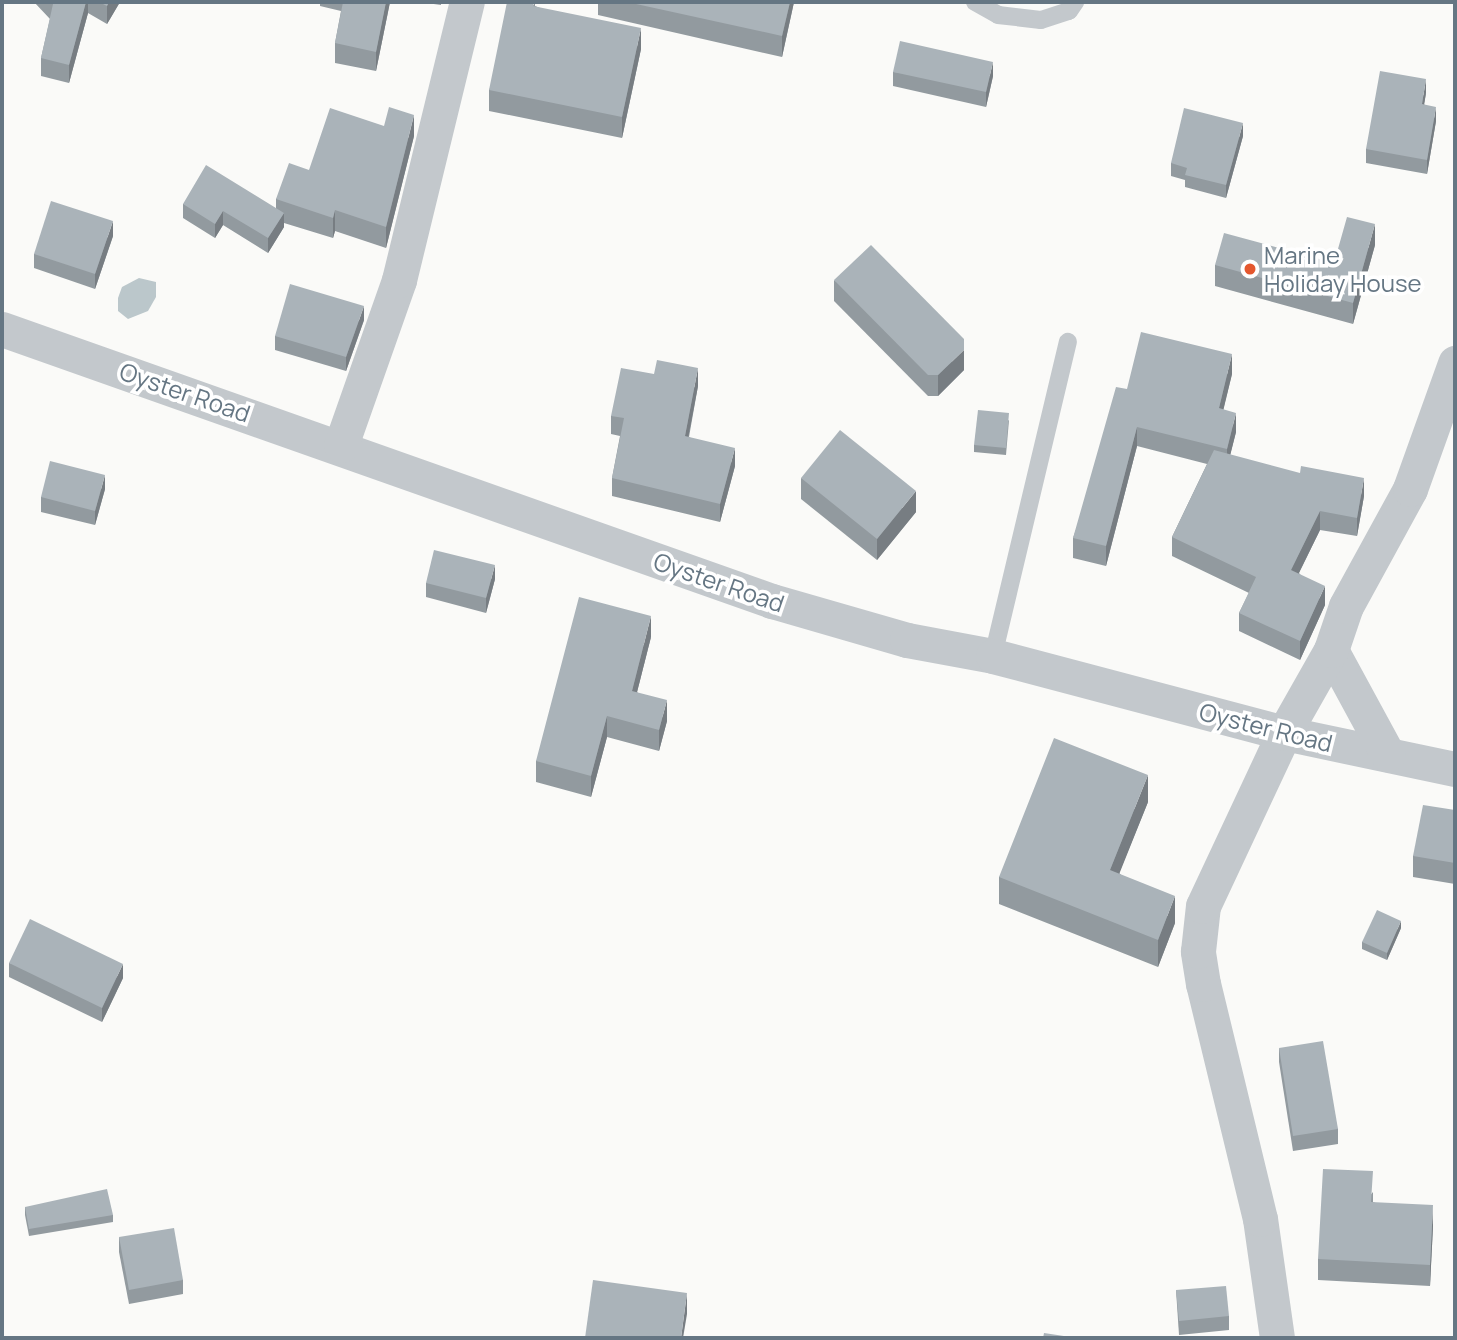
<!DOCTYPE html>
<style>
body{margin:0}
#map{position:relative;width:1457px;height:1340px;overflow:hidden;background:#fafaf8;font-family:Manrope,sans-serif}
div>[style]{position:absolute}
.water>*{inset:0;background:#bbc7cb}
.lane>*{height:18px;margin:-9px;padding:0 9px;transform-origin:9px;border-radius:9px;background:#c3c8cc}
.street>*{height:35px;margin:-17.5px;padding:0 17.5px;transform-origin:17.5px;border-radius:17.5px;background:#c3c8cc}
.wall>*{inset:0;background:#929a9f}
.shaded-wall>*{inset:0;background:#777d82}
.building>*{inset:0;background:#aab3b9}
.dots>*{width:19px;height:19px;translate:-50% -50%;box-sizing:border-box;border:4px solid #fff;border-radius:50%}
span{translate:-50% -50%;white-space:nowrap;text-align:center;line-height:1.15;-webkit-text-stroke:7px #fff;paint-order:stroke}
.poi-label{font-size:24px;color:#657683}
.left{translate:0 -50%;text-align:left}
.street-label{font-size:24px;color:#657683}
.frame{position:absolute;inset:0;border:4px solid #657683;pointer-events:none}
</style>
<div id="map">
<div class="water">
<i style="clip-path:polygon(139px 278px,156px 282px,156px 297px,148px 311px,128px 319px,118px 311px,118px 298px,122px 287px)"></i>
</div>
<div class="lane">
<i style="left:975px;top:2px;width:26px;rotate:29deg"></i>
<i style="left:998px;top:15px;width:43px;rotate:6.6deg"></i>
<i style="left:1041px;top:20px;width:29px;rotate:-18deg"></i>
<i style="left:1069px;top:11px;width:11px;rotate:-56deg"></i>
<i style="left:993px;top:656px;width:323px;rotate:-76.6deg"></i>
</div>
<div class="street">
<i style="left:2px;top:329px;width:817px;rotate:19.46deg"></i>
<i style="left:772px;top:601px;width:141px;rotate:16.1deg"></i>
<i style="left:907px;top:640px;width:87px;rotate:10.5deg"></i>
<i style="left:993px;top:656px;width:301px;rotate:14.8deg"></i>
<i style="left:1284px;top:733px;width:175px;rotate:11.9deg"></i>
<i style="left:341px;top:445px;width:175px;rotate:-70.6deg"></i>
<i style="left:399px;top:280px;width:286px;rotate:-76.3deg"></i>
<i style="left:1331px;top:650px;width:119px;rotate:61.5deg"></i>
<i style="left:1277px;top:1338px;width:120px;rotate:-98.1deg"></i>
<i style="left:1260px;top:1219px;width:242px;rotate:-103.6deg"></i>
<i style="left:1203px;top:984px;width:33px;rotate:-99deg"></i>
<i style="left:1198px;top:951px;width:45px;rotate:-83.7deg"></i>
<i style="left:1203px;top:906px;width:191px;rotate:-64.9deg"></i>
<i style="left:1284px;top:733px;width:95px;rotate:-60.5deg"></i>
<i style="left:1331px;top:650px;width:46px;rotate:-71.2deg"></i>
<i style="left:1346px;top:606px;width:133px;rotate:-61.3deg"></i>
<i style="left:1410px;top:489px;width:134px;rotate:-70.3deg"></i>
</div>
<div class="wall">
<i style="clip-path:polygon(34px 2px,120px 2px,107px 24px,88px 13px,69px 83px,41px 76px,41px 58px,50px 19px)"></i>
<i style="clip-path:polygon(320px 2px,390px 2px,376px 71px,335px 63px,335px 43px,341px 11px,320px 6px)"></i>
<i style="clip-path:polygon(419px 2px,441px 2px,441px 5px)"></i>
<i style="clip-path:polygon(535px 2px,535px 6px,641px 49px,622px 138px,489px 111px,489px 90px)"></i>
<i style="clip-path:polygon(598px 2px,794px 2px,782px 57px,598px 15px)"></i>
<i style="clip-path:polygon(893px 72px,993px 76px,986px 107px,893px 86px)"></i>
<i style="clip-path:polygon(1426px 93px,1424px 104px,1436px 121px,1427px 174px,1366px 163px,1366px 149px)"></i>
<i style="clip-path:polygon(414px 136px,386px 248px,335px 231px,333px 238px,284px 223px,284px 227px,268px 253px,223px 225px,215px 238px,183px 218px,183px 204px,276px 208px,276px 199px,309px 170px)"></i>
<i style="clip-path:polygon(1243px 136px,1226px 198px,1185px 187px,1185px 180px,1171px 176px,1171px 163px)"></i>
<i style="clip-path:polygon(113px 236px,95px 289px,34px 268px,34px 254px)"></i>
<i style="clip-path:polygon(1375px 245px,1353px 324px,1215px 286px,1215px 265px,1334px 263px)"></i>
<i style="clip-path:polygon(834px 280px,964px 370px,938px 396px,928px 396px,834px 301px)"></i>
<i style="clip-path:polygon(364px 320px,346px 371px,275px 350px,275px 336px)"></i>
<i style="clip-path:polygon(1232px 374px,1223px 410px,1236px 432px,1230px 455px,1364px 496px,1357px 536px,1320px 530px,1299px 573px,1325px 605px,1300px 660px,1239px 631px,1239px 613px,1249px 593px,1172px 556px,1172px 537px,1207px 464px,1137px 446px,1106px 566px,1073px 558px,1073px 538px,1127px 389px)"></i>
<i style="clip-path:polygon(698px 386px,689px 437px,735px 466px,720px 522px,612px 496px,612px 478px,620px 436px,611px 434px,611px 416px)"></i>
<i style="clip-path:polygon(1009px 420px,1006px 455px,974px 452px,974px 445px)"></i>
<i style="clip-path:polygon(801px 478px,916px 512px,877px 560px,801px 499px)"></i>
<i style="clip-path:polygon(105px 489px,95px 525px,41px 512px,41px 497px)"></i>
<i style="clip-path:polygon(495px 579px,486px 613px,426px 597px,426px 583px)"></i>
<i style="clip-path:polygon(651px 637px,637px 692px,667px 721px,659px 751px,607px 737px,591px 797px,536px 782px,536px 761px)"></i>
<i style="clip-path:polygon(1148px 802px,1119px 873px,1175px 923px,1158px 967px,999px 904px,999px 877px)"></i>
<i style="clip-path:polygon(1455px 810px,1455px 884px,1413px 877px,1413px 856px)"></i>
<i style="clip-path:polygon(1401px 928px,1387px 960px,1362px 949px,1362px 942px)"></i>
<i style="clip-path:polygon(9px 963px,123px 978px,102px 1022px,9px 977px)"></i>
<i style="clip-path:polygon(1279px 1048px,1338px 1129px,1338px 1144px,1293px 1151px,1279px 1062px)"></i>
<i style="clip-path:polygon(1373px 1192px,1373px 1202px,1433px 1226px,1430px 1286px,1318px 1280px,1318px 1259px)"></i>
<i style="clip-path:polygon(25px 1207px,113px 1215px,113px 1222px,29px 1236px,25px 1215px)"></i>
<i style="clip-path:polygon(119px 1237px,183px 1280px,183px 1294px,129px 1304px,119px 1252px)"></i>
<i style="clip-path:polygon(1176px 1290px,1229px 1316px,1229px 1330px,1179px 1335px)"></i>
</div>
<div class="shaded-wall">
<i style="clip-path:polygon(86px 2px,88px 2px,88px 13px,69px 83px,69px 65px)"></i>
<i style="clip-path:polygon(109px 2px,120px 2px,107px 24px,107px 6px)"></i>
<i style="clip-path:polygon(386px 2px,390px 2px,376px 71px,376px 52px)"></i>
<i style="clip-path:polygon(790px 2px,794px 2px,782px 57px,782px 36px)"></i>
<i style="clip-path:polygon(641px 28px,641px 49px,622px 138px,622px 117px)"></i>
<i style="clip-path:polygon(993px 62px,993px 76px,986px 107px,986px 92px)"></i>
<i style="clip-path:polygon(1426px 79px,1426px 93px,1422px 118px,1422px 104px)"></i>
<i style="clip-path:polygon(1436px 107px,1436px 121px,1427px 174px,1427px 160px)"></i>
<i style="clip-path:polygon(414px 115px,414px 136px,386px 248px,386px 227px)"></i>
<i style="clip-path:polygon(1243px 123px,1243px 136px,1226px 198px,1226px 185px)"></i>
<i style="clip-path:polygon(335px 210px,335px 231px,333px 238px,333px 218px)"></i>
<i style="clip-path:polygon(223px 211px,223px 225px,215px 238px,215px 224px)"></i>
<i style="clip-path:polygon(284px 213px,284px 227px,268px 253px,268px 238px)"></i>
<i style="clip-path:polygon(113px 221px,113px 236px,95px 289px,95px 274px)"></i>
<i style="clip-path:polygon(1375px 224px,1375px 245px,1353px 324px,1353px 303px)"></i>
<i style="clip-path:polygon(364px 306px,364px 320px,346px 371px,346px 357px)"></i>
<i style="clip-path:polygon(964px 350px,964px 370px,938px 396px,938px 375px)"></i>
<i style="clip-path:polygon(1232px 354px,1232px 374px,1219px 428px,1219px 408px)"></i>
<i style="clip-path:polygon(698px 368px,698px 386px,685px 454px,685px 436px)"></i>
<i style="clip-path:polygon(1236px 413px,1236px 432px,1227px 468px,1227px 449px)"></i>
<i style="clip-path:polygon(1137px 427px,1137px 446px,1106px 566px,1106px 546px)"></i>
<i style="clip-path:polygon(735px 448px,735px 466px,720px 522px,720px 504px)"></i>
<i style="clip-path:polygon(105px 475px,105px 489px,95px 525px,95px 511px)"></i>
<i style="clip-path:polygon(1364px 478px,1364px 496px,1357px 536px,1357px 518px)"></i>
<i style="clip-path:polygon(916px 491px,916px 512px,877px 560px,877px 539px)"></i>
<i style="clip-path:polygon(1320px 511px,1320px 530px,1291px 589px,1291px 570px)"></i>
<i style="clip-path:polygon(495px 565px,495px 579px,486px 613px,486px 598px)"></i>
<i style="clip-path:polygon(1325px 586px,1325px 605px,1300px 660px,1300px 641px)"></i>
<i style="clip-path:polygon(651px 616px,651px 637px,632px 712px,632px 691px)"></i>
<i style="clip-path:polygon(667px 700px,667px 721px,659px 751px,659px 730px)"></i>
<i style="clip-path:polygon(607px 716px,607px 737px,591px 797px,591px 776px)"></i>
<i style="clip-path:polygon(1148px 775px,1148px 802px,1110px 897px,1110px 870px)"></i>
<i style="clip-path:polygon(1175px 896px,1175px 923px,1158px 967px,1158px 940px)"></i>
<i style="clip-path:polygon(1401px 921px,1401px 928px,1387px 960px,1387px 953px)"></i>
<i style="clip-path:polygon(123px 964px,123px 978px,102px 1022px,102px 1008px)"></i>
<i style="clip-path:polygon(1433px 1205px,1433px 1226px,1430px 1286px,1430px 1265px)"></i>
<i style="clip-path:polygon(687px 1293px,687px 1314px,683px 1338px,681px 1338px)"></i>
</div>
<div class="building">
<i style="clip-path:polygon(51px 2px,86px 2px,69px 65px,41px 58px,53px 4px)"></i>
<i style="clip-path:polygon(99px 2px,109px 2px,107px 6px)"></i>
<i style="clip-path:polygon(343px 2px,386px 2px,376px 52px,335px 43px)"></i>
<i style="clip-path:polygon(507px 2px,534px 2px,533px 6px,641px 28px,622px 117px,489px 90px)"></i>
<i style="clip-path:polygon(627px 2px,790px 2px,782px 36px)"></i>
<i style="clip-path:polygon(900px 41px,993px 62px,986px 92px,893px 72px)"></i>
<i style="clip-path:polygon(1380px 71px,1426px 79px,1422px 104px,1436px 107px,1427px 160px,1366px 149px)"></i>
<i style="clip-path:polygon(389px 107px,414px 115px,386px 227px,335px 210px,333px 218px,276px 199px,289px 163px,309px 170px,330px 108px,384px 126px)"></i>
<i style="clip-path:polygon(1184px 108px,1243px 123px,1226px 185px,1185px 175px,1187px 168px,1171px 163px)"></i>
<i style="clip-path:polygon(206px 165px,284px 213px,268px 238px,223px 211px,215px 224px,183px 204px)"></i>
<i style="clip-path:polygon(51px 201px,113px 221px,95px 274px,34px 254px)"></i>
<i style="clip-path:polygon(1347px 217px,1375px 224px,1353px 303px,1215px 265px,1224px 233px,1334px 263px)"></i>
<i style="clip-path:polygon(871px 245px,964px 339px,964px 350px,938px 375px,928px 375px,834px 280px)"></i>
<i style="clip-path:polygon(290px 284px,364px 306px,346px 357px,275px 336px)"></i>
<i style="clip-path:polygon(1141px 332px,1232px 354px,1219px 408px,1236px 413px,1227px 449px,1137px 427px,1106px 546px,1073px 538px,1116px 387px,1127px 389px)"></i>
<i style="clip-path:polygon(657px 360px,698px 368px,685px 436px,735px 448px,720px 504px,612px 478px,624px 418px,611px 416px,621px 368px,654px 374px)"></i>
<i style="clip-path:polygon(978px 410px,1009px 413px,1006px 448px,974px 445px)"></i>
<i style="clip-path:polygon(840px 430px,916px 491px,877px 539px,801px 478px)"></i>
<i style="clip-path:polygon(1214px 450px,1300px 473px,1301px 466px,1364px 478px,1357px 518px,1320px 511px,1291px 570px,1325px 586px,1300px 641px,1239px 613px,1256px 577px,1172px 537px)"></i>
<i style="clip-path:polygon(50px 461px,105px 475px,95px 511px,41px 497px)"></i>
<i style="clip-path:polygon(434px 550px,495px 565px,486px 598px,426px 583px)"></i>
<i style="clip-path:polygon(579px 597px,651px 616px,632px 691px,667px 700px,659px 730px,607px 716px,591px 776px,536px 761px)"></i>
<i style="clip-path:polygon(1054px 738px,1148px 775px,1110px 870px,1175px 896px,1158px 940px,999px 877px)"></i>
<i style="clip-path:polygon(1423px 805px,1455px 810px,1455px 863px,1413px 856px)"></i>
<i style="clip-path:polygon(1377px 910px,1401px 921px,1387px 953px,1362px 942px)"></i>
<i style="clip-path:polygon(30px 919px,123px 964px,102px 1008px,9px 963px)"></i>
<i style="clip-path:polygon(1323px 1041px,1338px 1129px,1293px 1136px,1279px 1048px)"></i>
<i style="clip-path:polygon(1323px 1169px,1373px 1171px,1371px 1202px,1433px 1205px,1430px 1265px,1318px 1259px)"></i>
<i style="clip-path:polygon(107px 1189px,113px 1215px,29px 1229px,25px 1207px)"></i>
<i style="clip-path:polygon(174px 1228px,183px 1280px,129px 1290px,119px 1237px)"></i>
<i style="clip-path:polygon(593px 1280px,687px 1293px,681px 1338px,585px 1338px)"></i>
<i style="clip-path:polygon(1226px 1286px,1229px 1316px,1179px 1321px,1176px 1290px)"></i>
<i style="clip-path:polygon(1044px 1333px,1077px 1338px,1043px 1338px)"></i>
</div>
<div class="dots">
<i style="left:1250px;top:269px;background:#e4572e"></i>
</div>
<div class="poi-label">
<span class="left" style="left:1264px;top:269px">Marine<br>Holiday House</span>
</div>
<div class="street-label">
<span style="left:185px;top:392px;rotate:19deg">Oyster Road</span>
<span style="left:719px;top:582px;rotate:19deg">Oyster Road</span>
<span style="left:1266px;top:727px;rotate:14deg">Oyster Road</span>
</div>
<div class="frame"></div>
</div>
